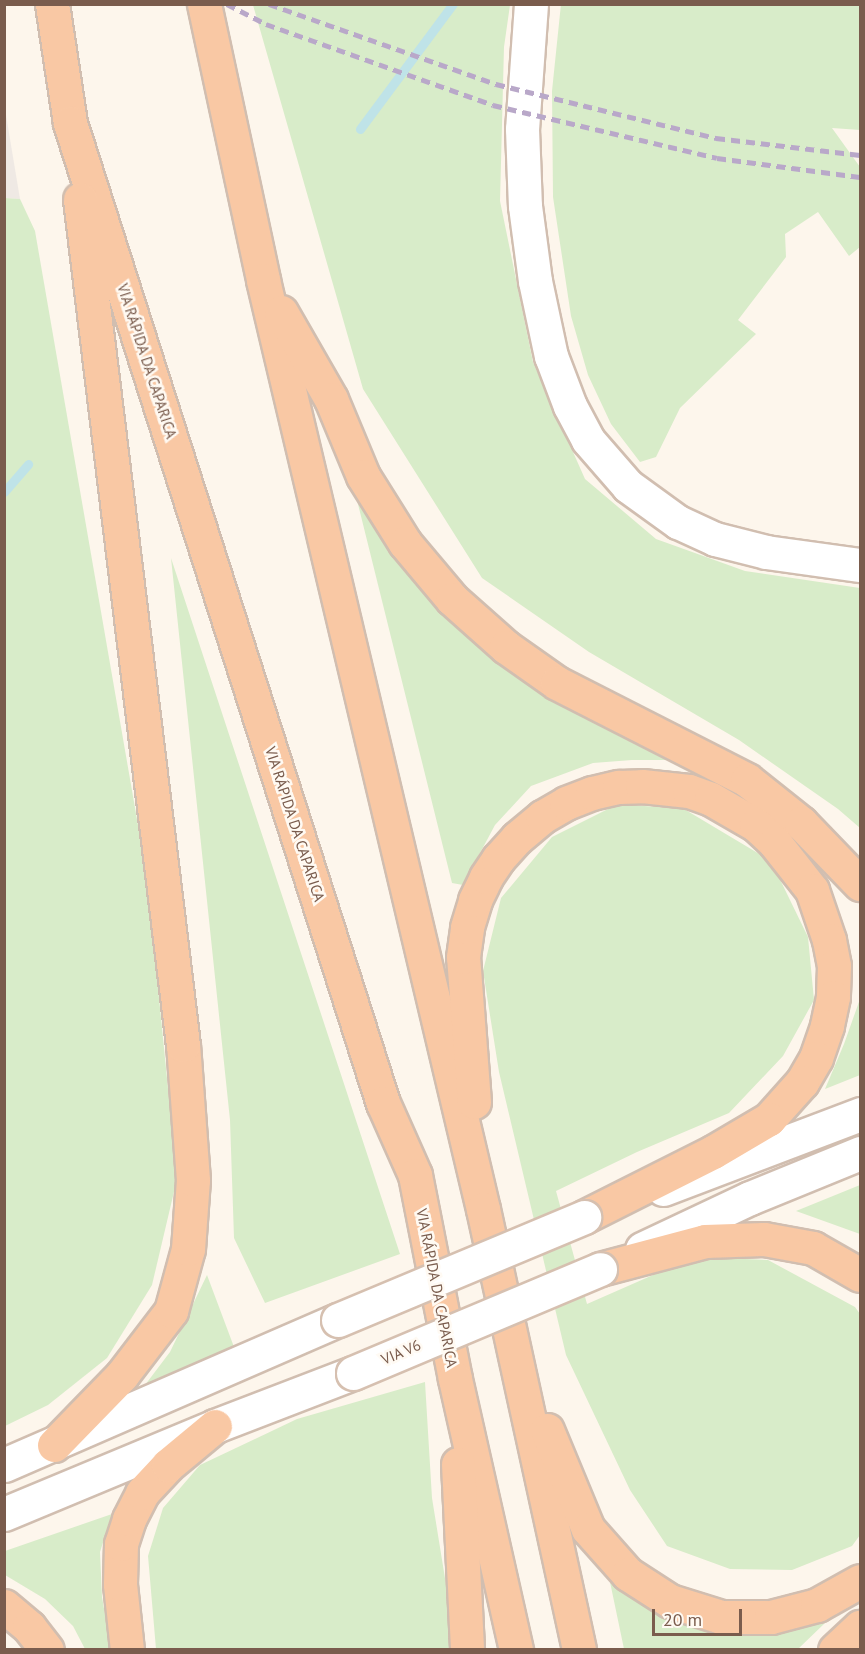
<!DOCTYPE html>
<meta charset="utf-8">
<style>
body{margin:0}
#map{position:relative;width:865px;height:1654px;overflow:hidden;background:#fdf6ec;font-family:"PT Sans",sans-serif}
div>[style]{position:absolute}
.industrial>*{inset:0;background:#efe9e4}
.green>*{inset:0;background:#d8ecc9}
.stream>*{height:9px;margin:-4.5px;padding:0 4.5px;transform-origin:4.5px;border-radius:4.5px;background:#bfe3e8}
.roads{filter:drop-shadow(2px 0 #d1beb0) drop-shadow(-2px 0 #d1beb0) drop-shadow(0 2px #d1beb0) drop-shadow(0 -2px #d1beb0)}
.tertiary>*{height:33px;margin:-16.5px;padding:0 16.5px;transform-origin:16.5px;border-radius:16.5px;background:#fff}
.secondary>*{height:33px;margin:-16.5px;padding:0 16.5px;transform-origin:16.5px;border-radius:16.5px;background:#fff}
.trunk>*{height:33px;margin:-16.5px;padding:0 16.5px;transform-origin:16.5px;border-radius:16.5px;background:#f9c8a4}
.rail>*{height:4.5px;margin-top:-2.25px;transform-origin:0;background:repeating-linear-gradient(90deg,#b9a8c9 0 9px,transparent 0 15px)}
.bridges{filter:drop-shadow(2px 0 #d6c0b0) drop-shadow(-2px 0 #d6c0b0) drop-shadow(0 2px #d6c0b0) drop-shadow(0 -2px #d6c0b0)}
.secondary-bridge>*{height:33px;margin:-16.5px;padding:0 16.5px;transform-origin:16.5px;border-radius:16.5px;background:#fff}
span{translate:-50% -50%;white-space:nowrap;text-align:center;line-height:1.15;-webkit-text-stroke:5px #fffaf3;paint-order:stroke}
.street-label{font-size:15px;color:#7a5c4d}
.frame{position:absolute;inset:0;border:6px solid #7a5c4d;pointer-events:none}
.scale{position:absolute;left:652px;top:1609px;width:90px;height:27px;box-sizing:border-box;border:3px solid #7a5c4d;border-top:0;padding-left:8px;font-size:18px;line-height:21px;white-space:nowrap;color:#7a5c4d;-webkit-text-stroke:4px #fffaf3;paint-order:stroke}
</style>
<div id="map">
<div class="industrial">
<i style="clip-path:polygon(4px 109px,5px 109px,20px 199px,5px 198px)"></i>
</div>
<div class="green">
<i style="clip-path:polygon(561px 4px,860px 5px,860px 130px,832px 128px,860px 167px,860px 247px,849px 256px,818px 212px,785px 234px,786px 257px,738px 320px,756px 334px,680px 408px,656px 457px,640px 462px,611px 424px,588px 375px,571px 316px,553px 197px,552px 91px)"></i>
<i style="clip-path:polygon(253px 5px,510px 5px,504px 47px,500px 201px,533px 362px,585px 479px,656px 539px,745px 571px,860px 588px,860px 828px,838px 809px,739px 740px,589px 652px,482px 578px,363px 389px)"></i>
<i style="clip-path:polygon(5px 198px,20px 199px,35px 231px,147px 877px,177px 1179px,152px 1285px,107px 1358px,48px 1405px,5px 1426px)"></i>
<i style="clip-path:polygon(355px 492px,429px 590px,679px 760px,632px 760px,593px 763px,531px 786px,495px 825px,463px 885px,452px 883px)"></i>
<i style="clip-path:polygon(171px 558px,400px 1254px,265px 1303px,234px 1238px,230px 1120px)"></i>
<i style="clip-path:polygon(618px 804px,684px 809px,771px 861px,808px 937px,814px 1000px,783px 1056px,729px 1113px,637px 1152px,556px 1191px,587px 1304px,694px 1257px,768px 1260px,855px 1307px,860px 1314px,860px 1535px,852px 1546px,792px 1570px,730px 1569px,667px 1546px,630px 1490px,566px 1355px,499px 1072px,483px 971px,501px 898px,552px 837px)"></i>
<i style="clip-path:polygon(860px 999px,860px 1075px,825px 1089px,844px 1044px)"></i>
<i style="clip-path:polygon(860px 1185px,860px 1234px,796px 1211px)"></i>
<i style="clip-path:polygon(207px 1275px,234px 1347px,142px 1389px,170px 1352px)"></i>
<i style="clip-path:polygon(425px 1382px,432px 1498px,455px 1640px,455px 1649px,156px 1649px,148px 1556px,163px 1508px,200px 1465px,297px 1419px)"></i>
<i style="clip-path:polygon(112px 1514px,100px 1552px,102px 1597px,111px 1649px,85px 1649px,73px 1626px,45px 1599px,5px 1575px,5px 1551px)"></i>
<i style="clip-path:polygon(605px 1558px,654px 1605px,787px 1629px,825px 1623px,798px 1649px,624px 1649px)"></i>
</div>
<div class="stream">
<i style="left:360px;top:129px;width:156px;rotate:-53.4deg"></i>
<i style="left:4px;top:492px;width:37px;rotate:-49deg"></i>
</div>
<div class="roads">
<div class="tertiary">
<i style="left:531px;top:4px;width:125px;rotate:94.1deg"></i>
<i style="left:522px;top:129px;width:77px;rotate:87.8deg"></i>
<i style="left:525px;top:206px;width:76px;rotate:82.4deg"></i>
<i style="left:535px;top:281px;width:77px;rotate:78deg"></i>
<i style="left:551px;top:356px;width:53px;rotate:69.2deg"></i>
<i style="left:570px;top:406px;width:38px;rotate:62deg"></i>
<i style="left:588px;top:440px;width:61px;rotate:49deg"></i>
<i style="left:628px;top:486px;width:62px;rotate:35.8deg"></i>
<i style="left:678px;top:522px;width:41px;rotate:24.7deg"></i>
<i style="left:715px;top:539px;width:53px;rotate:14.3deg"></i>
<i style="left:766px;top:552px;width:95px;rotate:7.9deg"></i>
</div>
<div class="secondary">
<i style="left:663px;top:1189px;width:211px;rotate:-20.8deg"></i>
<i style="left:642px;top:1249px;width:119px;rotate:-25.3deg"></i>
<i style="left:750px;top:1198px;width:119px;rotate:-22.2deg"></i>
<i style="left:4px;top:1465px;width:364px;rotate:-23.5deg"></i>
<i style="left:4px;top:1514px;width:229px;rotate:-22.6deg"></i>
<i style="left:215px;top:1426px;width:148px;rotate:-21deg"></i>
</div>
<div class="trunk">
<i style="left:52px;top:4px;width:120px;rotate:81.4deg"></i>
<i style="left:70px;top:123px;width:1029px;rotate:72.29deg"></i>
<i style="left:383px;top:1103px;width:79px;rotate:66deg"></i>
<i style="left:415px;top:1175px;width:208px;rotate:78.9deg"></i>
<i style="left:455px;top:1379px;width:278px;rotate:77.3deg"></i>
<i style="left:204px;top:4px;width:282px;rotate:77.9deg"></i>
<i style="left:263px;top:280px;width:955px;rotate:76.68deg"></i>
<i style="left:483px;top:1209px;width:451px;rotate:77.7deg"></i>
<i style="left:281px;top:312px;width:100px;rotate:60.1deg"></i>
<i style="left:331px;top:399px;width:83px;rotate:67.4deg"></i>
<i style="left:363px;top:476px;width:79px;rotate:57.9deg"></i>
<i style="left:405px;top:543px;width:73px;rotate:50deg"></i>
<i style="left:452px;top:599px;width:72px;rotate:41.6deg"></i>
<i style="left:506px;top:647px;width:62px;rotate:35.2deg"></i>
<i style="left:557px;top:683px;width:213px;rotate:27deg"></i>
<i style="left:747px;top:780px;width:69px;rotate:38.5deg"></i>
<i style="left:801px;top:823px;width:85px;rotate:46deg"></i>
<i style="left:474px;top:1102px;width:145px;rotate:-94.3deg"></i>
<i style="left:463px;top:957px;width:30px;rotate:-82deg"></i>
<i style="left:467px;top:927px;width:28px;rotate:-73deg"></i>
<i style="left:475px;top:900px;width:25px;rotate:-64deg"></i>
<i style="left:486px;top:877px;width:22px;rotate:-56deg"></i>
<i style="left:498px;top:859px;width:28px;rotate:-48deg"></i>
<i style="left:517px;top:838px;width:33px;rotate:-40deg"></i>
<i style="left:542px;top:817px;width:28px;rotate:-30deg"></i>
<i style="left:566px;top:803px;width:28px;rotate:-21deg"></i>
<i style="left:592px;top:793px;width:28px;rotate:-13deg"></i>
<i style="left:619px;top:787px;width:23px;rotate:-2deg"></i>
<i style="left:642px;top:786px;width:47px;rotate:6.1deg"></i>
<i style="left:689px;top:791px;width:23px;rotate:20deg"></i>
<i style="left:711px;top:799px;width:52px;rotate:30deg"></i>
<i style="left:756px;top:825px;width:26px;rotate:43deg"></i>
<i style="left:775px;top:843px;width:60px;rotate:51.8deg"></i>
<i style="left:812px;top:890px;width:53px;rotate:71.2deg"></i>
<i style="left:829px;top:940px;width:26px;rotate:79deg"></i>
<i style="left:834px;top:966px;width:31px;rotate:92deg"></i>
<i style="left:833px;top:997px;width:30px;rotate:102deg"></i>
<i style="left:827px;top:1026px;width:34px;rotate:109deg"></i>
<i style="left:816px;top:1058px;width:28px;rotate:120deg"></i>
<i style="left:802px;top:1082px;width:50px;rotate:131.7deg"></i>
<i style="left:769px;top:1119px;width:65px;rotate:149.5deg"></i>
<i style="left:713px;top:1152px;width:144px;rotate:153.3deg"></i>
<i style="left:600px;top:1269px;width:109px;rotate:-14.9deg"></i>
<i style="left:705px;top:1241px;width:59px;rotate:-1.9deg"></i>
<i style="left:764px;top:1239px;width:50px;rotate:10.4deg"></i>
<i style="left:813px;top:1248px;width:54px;rotate:29.9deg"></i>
<i style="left:547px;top:1430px;width:107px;rotate:67.5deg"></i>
<i style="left:588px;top:1529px;width:60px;rotate:48.4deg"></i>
<i style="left:628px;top:1574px;width:50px;rotate:32.7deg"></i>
<i style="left:670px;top:1601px;width:53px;rotate:17.4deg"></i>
<i style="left:721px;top:1617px;width:50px"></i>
<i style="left:771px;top:1617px;width:48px;rotate:-14.6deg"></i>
<i style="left:817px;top:1605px;width:49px;rotate:-29.2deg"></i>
<i style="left:54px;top:1445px;width:98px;rotate:-45.8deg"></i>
<i style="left:122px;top:1375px;width:81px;rotate:-52.6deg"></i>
<i style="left:171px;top:1311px;width:64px;rotate:-74.7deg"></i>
<i style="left:188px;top:1249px;width:69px;rotate:-85.9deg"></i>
<i style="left:193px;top:1180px;width:135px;rotate:-94.2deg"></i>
<i style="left:183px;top:1045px;width:852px;rotate:-96.94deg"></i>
<i style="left:458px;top:1464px;width:186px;rotate:87.2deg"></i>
<i style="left:4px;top:1606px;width:33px;rotate:40deg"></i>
<i style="left:29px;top:1627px;width:29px;rotate:52deg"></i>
<i style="left:127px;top:1650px;width:66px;rotate:-96.1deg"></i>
<i style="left:120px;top:1584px;width:40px;rotate:-88.6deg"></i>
<i style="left:121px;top:1544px;width:26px;rotate:-72deg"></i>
<i style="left:129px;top:1519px;width:29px;rotate:-63deg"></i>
<i style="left:142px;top:1493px;width:38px;rotate:-47deg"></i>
<i style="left:168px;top:1465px;width:61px;rotate:-39.7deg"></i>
<i style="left:835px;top:1650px;width:34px;rotate:-43deg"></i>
</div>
</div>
<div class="rail">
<i style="left:227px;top:4px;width:44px;rotate:27.1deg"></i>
<i style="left:266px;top:24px;width:241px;rotate:19.6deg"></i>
<i style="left:493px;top:105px;width:230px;rotate:13.3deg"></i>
<i style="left:717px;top:158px;width:144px;rotate:7.6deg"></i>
<i style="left:269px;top:4px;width:241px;rotate:19.4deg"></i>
<i style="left:496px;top:84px;width:227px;rotate:13.8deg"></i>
<i style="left:716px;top:138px;width:145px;rotate:6.7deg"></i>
</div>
<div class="bridges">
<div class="secondary-bridge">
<i style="left:338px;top:1320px;width:267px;rotate:-22.7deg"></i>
<i style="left:353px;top:1373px;width:268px;rotate:-22.8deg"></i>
</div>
</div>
<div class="street-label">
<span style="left:147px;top:361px;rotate:72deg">VIA RÁPIDA DA CAPARICA</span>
<span style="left:295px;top:824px;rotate:72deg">VIA RÁPIDA DA CAPARICA</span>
<span style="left:437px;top:1288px;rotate:79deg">VIA RÁPIDA DA CAPARICA</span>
<span style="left:401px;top:1352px;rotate:-23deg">VIA V6</span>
</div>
<div class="frame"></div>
<div class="scale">20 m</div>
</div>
